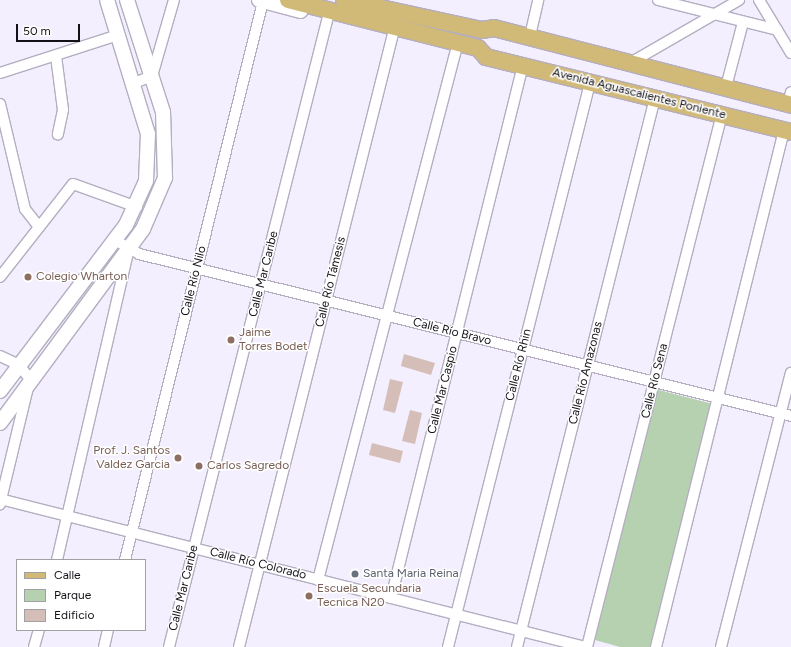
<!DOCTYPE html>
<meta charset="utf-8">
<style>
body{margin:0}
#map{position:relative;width:791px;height:647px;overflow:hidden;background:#f4efff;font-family:Figtree,sans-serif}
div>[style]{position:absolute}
.green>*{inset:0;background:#b5d1b0}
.building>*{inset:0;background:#d4beb7}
.roads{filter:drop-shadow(1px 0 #b4aec0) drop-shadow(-1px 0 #b4aec0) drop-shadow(0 1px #b4aec0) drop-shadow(0 -1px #b4aec0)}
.minor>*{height:10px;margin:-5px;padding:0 5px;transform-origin:5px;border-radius:5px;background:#fff}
.secondary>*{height:14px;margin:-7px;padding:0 7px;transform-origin:7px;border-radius:7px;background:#fff}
.primary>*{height:16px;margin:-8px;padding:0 8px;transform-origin:8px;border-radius:8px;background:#d1b977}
.dots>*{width:11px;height:11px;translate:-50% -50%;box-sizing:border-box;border:2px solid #fff;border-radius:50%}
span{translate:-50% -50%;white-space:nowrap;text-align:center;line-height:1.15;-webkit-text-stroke:3px #fff;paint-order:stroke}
.street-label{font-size:12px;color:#131117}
.education-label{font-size:12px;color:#785e54}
.left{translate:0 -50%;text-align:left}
.right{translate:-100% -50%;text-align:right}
.worship-label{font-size:12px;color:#5b616d}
.legend{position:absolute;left:16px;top:559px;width:130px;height:72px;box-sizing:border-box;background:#fff;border:1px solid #a1a0a2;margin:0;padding:5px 7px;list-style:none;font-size:12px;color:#131117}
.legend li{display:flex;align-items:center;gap:8px;height:20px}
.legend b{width:20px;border:1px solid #a1a0a2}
.scale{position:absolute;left:16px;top:24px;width:64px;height:18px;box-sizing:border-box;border:2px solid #131117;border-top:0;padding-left:5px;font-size:12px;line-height:14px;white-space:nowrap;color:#131117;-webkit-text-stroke:3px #fff;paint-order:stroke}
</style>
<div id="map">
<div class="green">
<i style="clip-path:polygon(655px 389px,713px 404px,650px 647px,620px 647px,595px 640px)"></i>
</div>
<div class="building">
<i style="clip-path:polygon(404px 354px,435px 363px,431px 375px,401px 366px)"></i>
<i style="clip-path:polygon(390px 379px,403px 382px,395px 413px,383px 410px)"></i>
<i style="clip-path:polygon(410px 410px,422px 413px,415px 444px,402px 441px)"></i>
<i style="clip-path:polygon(372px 443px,403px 451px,400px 463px,369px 455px)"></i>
</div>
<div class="roads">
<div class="minor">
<i style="left:658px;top:0;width:123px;rotate:14.1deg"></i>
<i style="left:759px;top:0;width:62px;rotate:58.9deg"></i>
<i style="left:530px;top:36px;width:37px;rotate:-77deg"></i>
<i style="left:56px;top:56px;width:54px;rotate:82.6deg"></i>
<i style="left:63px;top:110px;width:25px;rotate:102deg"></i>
<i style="left:630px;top:63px;width:126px;rotate:-30deg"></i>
<i style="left:0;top:73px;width:124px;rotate:-17.9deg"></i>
<i style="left:134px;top:83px;width:19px;rotate:-21deg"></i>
<i style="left:152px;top:76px;width:79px;rotate:-73.9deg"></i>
<i style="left:726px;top:87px;width:67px;rotate:-75.3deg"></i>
<i style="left:0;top:104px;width:108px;rotate:76.6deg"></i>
<i style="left:25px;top:209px;width:23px;rotate:52deg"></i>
<i style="left:788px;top:104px;width:12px;rotate:-76deg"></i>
<i style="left:115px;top:240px;width:28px;rotate:30deg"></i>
<i style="left:139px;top:254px;width:672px;rotate:13.95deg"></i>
<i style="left:0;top:277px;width:118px;rotate:-51.9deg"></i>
<i style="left:73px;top:184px;width:68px;rotate:19.8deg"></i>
<i style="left:0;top:356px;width:21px;rotate:25deg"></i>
<i style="left:19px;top:365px;width:18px;rotate:52deg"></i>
<i style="left:30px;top:379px;width:129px;rotate:103.5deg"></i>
<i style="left:0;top:499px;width:603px;rotate:14.2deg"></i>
<i style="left:57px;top:560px;width:316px;rotate:-77deg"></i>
<i style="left:125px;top:560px;width:576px;rotate:-76.13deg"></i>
<i style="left:318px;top:580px;width:548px;rotate:-75.41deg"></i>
<i style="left:391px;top:598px;width:549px;rotate:-76.09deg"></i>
<i style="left:34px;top:647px;width:18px;rotate:-74deg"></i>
<i style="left:104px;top:647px;width:17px;rotate:-77deg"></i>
<i style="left:169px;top:647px;width:650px;rotate:-75.84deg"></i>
<i style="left:239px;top:647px;width:632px;rotate:-75.9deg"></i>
<i style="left:448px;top:647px;width:582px;rotate:-75.87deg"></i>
<i style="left:517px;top:647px;width:566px;rotate:-75.89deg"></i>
<i style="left:587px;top:647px;width:550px;rotate:-75.79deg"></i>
<i style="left:656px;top:647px;width:533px;rotate:-76.09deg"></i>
<i style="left:721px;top:647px;width:283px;rotate:-75.7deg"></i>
</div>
<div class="secondary">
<i style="left:259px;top:0;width:43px;rotate:14.7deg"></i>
<i style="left:0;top:391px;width:208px;rotate:-52.8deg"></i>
<i style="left:126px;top:225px;width:48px;rotate:-65.6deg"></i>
<i style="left:146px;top:181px;width:47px;rotate:-87.6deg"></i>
<i style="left:148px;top:134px;width:140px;rotate:-107deg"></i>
<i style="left:0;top:423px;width:241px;rotate:-53.6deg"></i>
<i style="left:143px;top:229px;width:56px;rotate:-66.7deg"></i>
<i style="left:165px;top:178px;width:66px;rotate:-91.7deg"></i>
<i style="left:163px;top:112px;width:118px;rotate:-107.8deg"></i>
</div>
<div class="primary">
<i style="left:288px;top:0;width:196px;rotate:14.2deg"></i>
<i style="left:478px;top:48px;width:12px;rotate:48deg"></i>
<i style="left:486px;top:57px;width:314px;rotate:13.8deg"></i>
<i style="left:344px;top:0;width:141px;rotate:12.3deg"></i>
<i style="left:482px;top:30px;width:12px;rotate:-9deg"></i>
<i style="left:494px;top:28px;width:307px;rotate:14.5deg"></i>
</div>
</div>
<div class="dots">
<i style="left:28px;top:277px;background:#8d6e63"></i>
<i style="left:231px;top:340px;background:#8d6e63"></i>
<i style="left:178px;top:458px;background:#8d6e63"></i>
<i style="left:199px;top:466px;background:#8d6e63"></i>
<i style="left:355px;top:574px;background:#6b7280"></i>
<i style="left:309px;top:596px;background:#8d6e63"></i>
</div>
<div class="street-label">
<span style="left:639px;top:94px;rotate:14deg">Avenida Aguascalientes Poniente</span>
<span style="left:264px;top:274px;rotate:-76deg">Calle Mar Caribe</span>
<span style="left:194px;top:281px;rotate:-76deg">Calle Río Nilo</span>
<span style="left:331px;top:282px;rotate:-76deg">Calle Río Támesis</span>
<span style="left:452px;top:332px;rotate:14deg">Calle Río Bravo</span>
<span style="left:519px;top:365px;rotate:-76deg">Calle Río Rhin</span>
<span style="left:586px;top:373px;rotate:-76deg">Calle Río Amazonas</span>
<span style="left:655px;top:381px;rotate:-76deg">Calle Río Sena</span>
<span style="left:443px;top:390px;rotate:-76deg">Calle Mar Caspio</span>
<span style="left:258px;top:564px;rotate:14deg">Calle Río Colorado</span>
<span style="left:184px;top:588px;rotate:-76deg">Calle Mar Caribe</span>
</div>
<div class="education-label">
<span class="left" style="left:36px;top:277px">Colegio Wharton</span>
<span class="left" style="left:239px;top:340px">Jaime<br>Torres Bodet</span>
<span class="right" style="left:170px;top:458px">Prof. J. Santos<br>Valdez Garcia</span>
<span class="left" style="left:207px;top:466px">Carlos Sagredo</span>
<span class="left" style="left:317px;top:596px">Escuela Secundaria<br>Tecnica N20</span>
</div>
<div class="worship-label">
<span class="left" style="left:363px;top:574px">Santa Maria Reina</span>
</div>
<ul class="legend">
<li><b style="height:5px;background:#d1b977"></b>Calle</li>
<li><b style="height:11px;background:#b5d1b0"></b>Parque</li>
<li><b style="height:11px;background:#d4beb7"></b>Edificio</li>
</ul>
<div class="scale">50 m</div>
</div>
